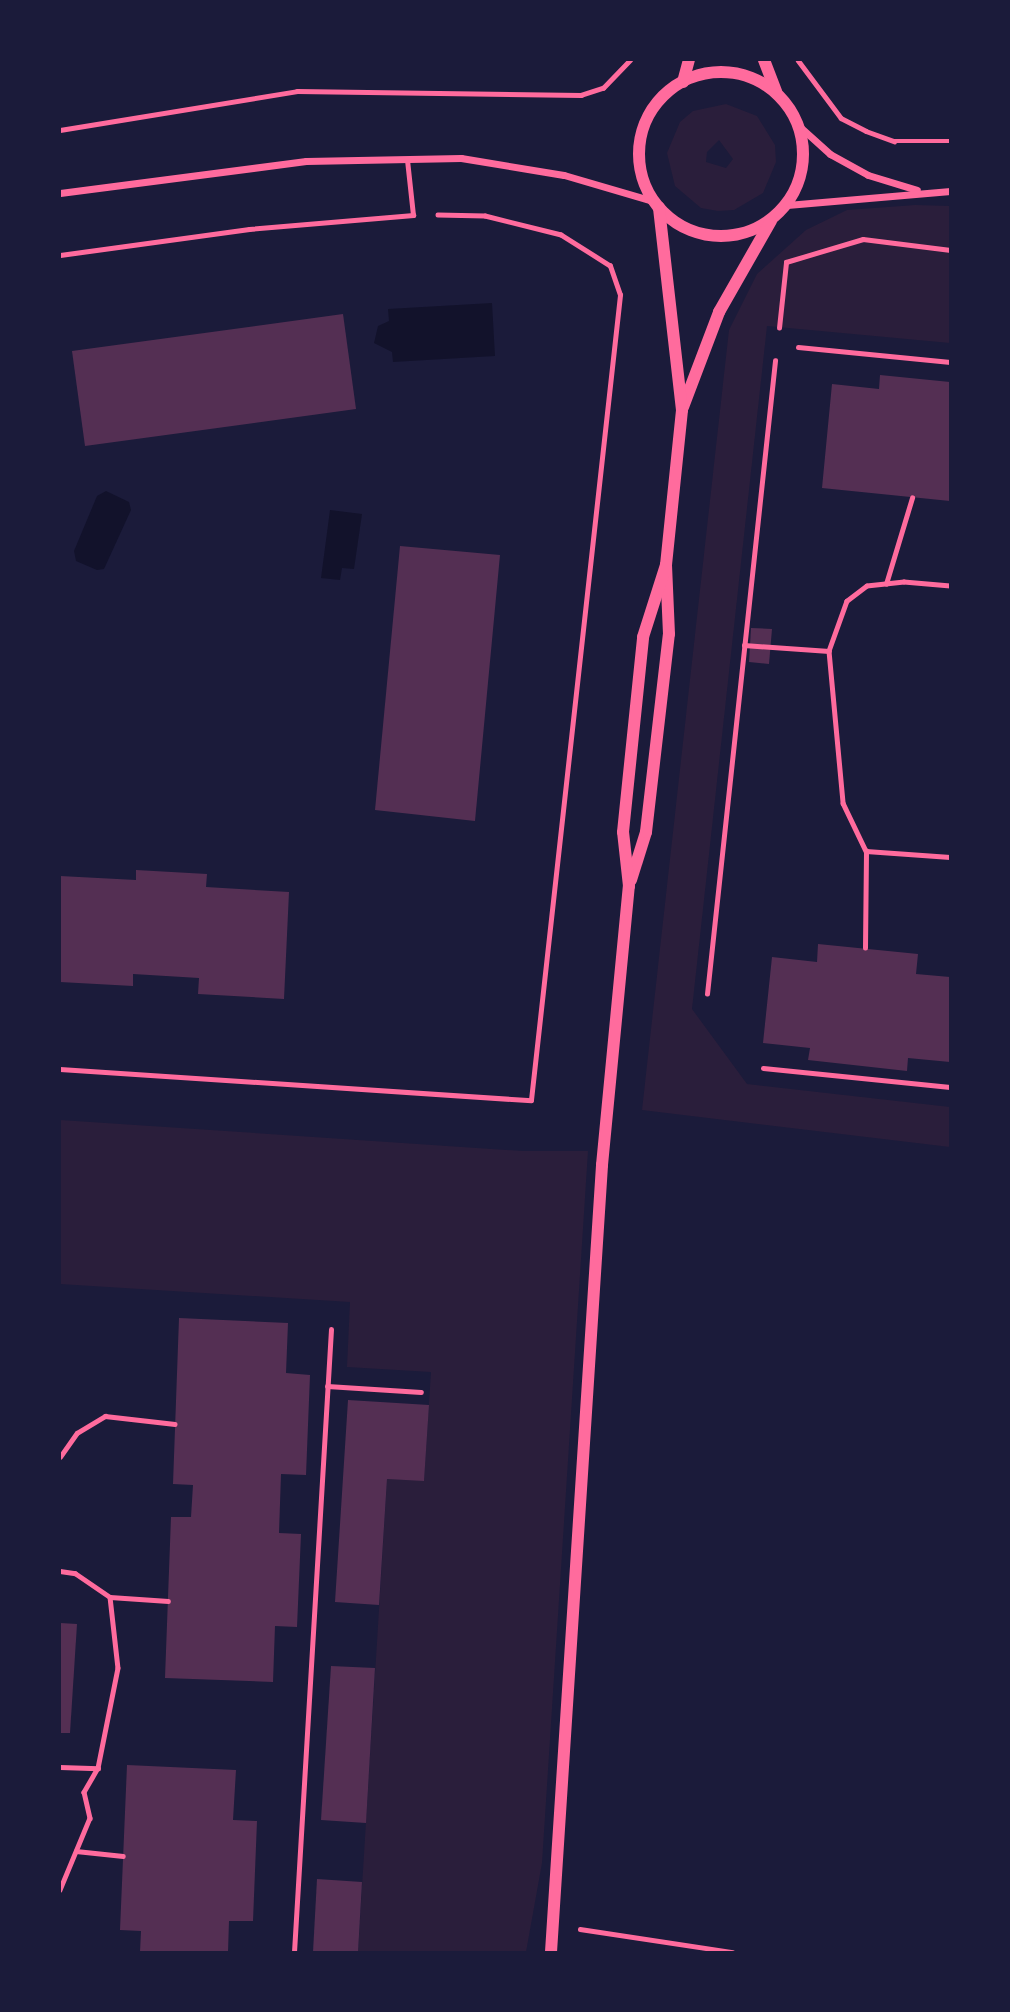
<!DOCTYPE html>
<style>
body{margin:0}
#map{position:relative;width:1010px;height:2012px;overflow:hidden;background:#1b1b3a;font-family:Jost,sans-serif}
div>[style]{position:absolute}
.green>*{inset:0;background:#2a1e3b}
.water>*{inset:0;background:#12122b}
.building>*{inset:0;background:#542f53}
.path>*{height:4.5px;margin:-2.25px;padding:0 2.25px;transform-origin:2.25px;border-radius:2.25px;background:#ff6b9d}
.service>*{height:5px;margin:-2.5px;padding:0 2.5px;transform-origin:2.5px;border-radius:2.5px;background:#ff6b9d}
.minor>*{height:7px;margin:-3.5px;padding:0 3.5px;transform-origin:3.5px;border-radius:3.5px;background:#ff6b9d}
.tertiary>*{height:12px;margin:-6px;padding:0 6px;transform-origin:6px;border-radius:6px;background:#ff6b9d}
.tertiary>.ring{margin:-6px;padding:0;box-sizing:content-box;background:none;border:12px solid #ff6b9d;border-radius:50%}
span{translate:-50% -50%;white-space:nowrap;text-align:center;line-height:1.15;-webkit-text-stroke:5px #1b1b3a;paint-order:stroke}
.frame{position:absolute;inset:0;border:61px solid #1b1b3a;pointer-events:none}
</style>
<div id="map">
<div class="green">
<i style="clip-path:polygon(evenodd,726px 104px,757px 116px,775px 145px,776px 162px,763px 193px,734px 210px,718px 211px,701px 208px,675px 186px,667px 153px,680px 122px,693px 111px,726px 104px,719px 140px,733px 159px,726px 168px,706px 162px,707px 152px,719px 140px)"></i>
<i style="clip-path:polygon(915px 205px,950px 206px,950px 343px,767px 326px,692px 1009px,747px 1084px,950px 1107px,950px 1147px,642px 1110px,729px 330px,757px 274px,806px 230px,847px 210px)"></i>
<i style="clip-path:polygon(60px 1120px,523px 1151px,588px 1151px,542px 1863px,526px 1952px,358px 1952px,387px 1479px,424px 1480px,431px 1372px,347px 1367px,350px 1302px,60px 1284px)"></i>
</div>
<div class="water">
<i style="clip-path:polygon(492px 303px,495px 356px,393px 362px,392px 352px,374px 343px,378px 326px,389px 321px,388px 309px)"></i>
<i style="clip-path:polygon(106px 491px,129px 502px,131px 510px,104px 569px,97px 570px,76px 561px,74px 551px,97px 496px)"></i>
<i style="clip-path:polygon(330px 510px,362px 514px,354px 569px,342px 568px,340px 580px,321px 578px)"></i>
</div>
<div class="building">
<i style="clip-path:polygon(343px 314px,356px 409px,85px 446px,72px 351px)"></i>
<i style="clip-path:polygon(880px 375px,950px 382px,950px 501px,822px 488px,832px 384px,879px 389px)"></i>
<i style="clip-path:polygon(400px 546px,500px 555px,475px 821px,375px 810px)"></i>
<i style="clip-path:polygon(751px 628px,772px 629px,769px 664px,749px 662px)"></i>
<i style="clip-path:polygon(136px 870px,207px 874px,206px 887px,289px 892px,284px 999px,198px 994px,199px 978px,133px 974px,133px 986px,60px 982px,60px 876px,136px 880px)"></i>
<i style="clip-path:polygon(818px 944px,918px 954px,916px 974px,950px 977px,950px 1062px,908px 1058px,907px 1071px,808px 1060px,810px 1048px,763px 1043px,772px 957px,817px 962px)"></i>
<i style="clip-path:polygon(179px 1318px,288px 1323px,286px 1373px,310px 1375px,306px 1475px,281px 1474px,279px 1533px,301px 1534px,297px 1627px,275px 1626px,273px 1682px,165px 1678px,171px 1517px,191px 1517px,193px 1485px,173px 1484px)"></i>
<i style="clip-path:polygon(348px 1400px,429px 1405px,424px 1481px,387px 1479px,379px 1605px,335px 1602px)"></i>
<i style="clip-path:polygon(60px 1623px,77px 1624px,70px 1733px,60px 1733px)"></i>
<i style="clip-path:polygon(331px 1666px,375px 1668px,366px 1823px,321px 1820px)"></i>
<i style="clip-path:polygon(127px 1765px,236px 1770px,233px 1820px,257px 1821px,253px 1921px,229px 1921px,228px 1952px,140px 1952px,141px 1931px,120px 1930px)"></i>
<i style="clip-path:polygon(317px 1879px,362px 1882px,358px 1952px,313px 1952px)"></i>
</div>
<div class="path">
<i style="left:798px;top:60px;width:72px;rotate:53.4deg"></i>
<i style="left:841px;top:118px;width:28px;rotate:27deg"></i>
<i style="left:866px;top:131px;width:30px;rotate:20deg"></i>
<i style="left:894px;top:141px;width:56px"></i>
<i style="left:60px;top:130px;width:240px;rotate:-9.3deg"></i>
<i style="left:297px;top:91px;width:284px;rotate:0.8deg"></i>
<i style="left:581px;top:95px;width:23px;rotate:-18deg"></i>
<i style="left:603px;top:88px;width:39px;rotate:-46deg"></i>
<i style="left:779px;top:328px;width:66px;rotate:-83.9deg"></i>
<i style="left:786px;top:262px;width:80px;rotate:-16.6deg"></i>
<i style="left:863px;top:239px;width:88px;rotate:7.2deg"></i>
<i style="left:886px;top:584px;width:90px;rotate:-73.2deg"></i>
<i style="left:950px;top:586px;width:46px;rotate:-175deg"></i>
<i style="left:904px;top:582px;width:37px;rotate:174deg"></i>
<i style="left:867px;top:586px;width:25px;rotate:143deg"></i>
<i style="left:847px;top:601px;width:53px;rotate:109.8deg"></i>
<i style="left:829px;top:651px;width:153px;rotate:84.7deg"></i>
<i style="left:843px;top:803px;width:53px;rotate:64.4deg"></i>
<i style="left:866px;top:851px;width:84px;rotate:4.1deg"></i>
<i style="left:744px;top:645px;width:85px;rotate:4deg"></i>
<i style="left:865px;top:948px;width:97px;rotate:-89.4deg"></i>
<i style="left:707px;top:994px;width:637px;rotate:-83.87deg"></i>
<i style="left:60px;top:1069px;width:472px;rotate:3.8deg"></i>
<i style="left:531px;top:1100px;width:810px;rotate:-83.69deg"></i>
<i style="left:620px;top:295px;width:31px;rotate:-109deg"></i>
<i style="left:610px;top:266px;width:58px;rotate:-147.7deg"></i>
<i style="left:561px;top:235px;width:78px;rotate:-166deg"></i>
<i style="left:485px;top:216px;width:47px;rotate:-178.8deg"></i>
<i style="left:60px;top:1457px;width:29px;rotate:-55deg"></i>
<i style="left:77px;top:1433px;width:33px;rotate:-31deg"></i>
<i style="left:105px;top:1416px;width:70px;rotate:6.5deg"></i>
<i style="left:60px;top:1571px;width:15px;rotate:8deg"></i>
<i style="left:75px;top:1573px;width:42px;rotate:34.4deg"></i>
<i style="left:110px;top:1597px;width:71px;rotate:83.6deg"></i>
<i style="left:118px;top:1668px;width:102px;rotate:101.3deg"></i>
<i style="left:98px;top:1768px;width:28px;rotate:120deg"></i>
<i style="left:84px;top:1792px;width:27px;rotate:77deg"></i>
<i style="left:90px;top:1818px;width:78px;rotate:112.6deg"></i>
<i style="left:110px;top:1597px;width:58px;rotate:3.9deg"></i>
<i style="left:60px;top:1767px;width:38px;rotate:2deg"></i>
<i style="left:76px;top:1851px;width:47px;rotate:6.1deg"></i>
<i style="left:580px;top:1929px;width:154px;rotate:8.6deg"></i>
</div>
<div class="service">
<i style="left:60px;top:255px;width:191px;rotate:-7.8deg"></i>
<i style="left:249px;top:229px;width:165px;rotate:-4.9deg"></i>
<i style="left:413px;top:215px;width:55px;rotate:-96.2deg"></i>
<i style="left:798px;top:347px;width:153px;rotate:5.6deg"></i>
<i style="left:763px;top:1068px;width:188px;rotate:5.8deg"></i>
<i style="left:327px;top:1386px;width:94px;rotate:3.7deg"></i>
<i style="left:294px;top:1952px;width:624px;rotate:-86.6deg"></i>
</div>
<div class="minor">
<i style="left:799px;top:126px;width:42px;rotate:42.1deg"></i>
<i style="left:830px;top:154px;width:43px;rotate:28.9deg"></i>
<i style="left:868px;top:175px;width:51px;rotate:17deg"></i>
<i style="left:60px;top:193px;width:248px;rotate:-7.4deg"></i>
<i style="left:306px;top:161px;width:155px;rotate:-1.1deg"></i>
<i style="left:461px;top:158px;width:104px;rotate:9.4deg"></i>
<i style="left:564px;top:175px;width:93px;rotate:16.3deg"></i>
<i style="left:787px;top:205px;width:164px;rotate:-4.9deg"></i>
</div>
<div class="tertiary">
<i style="left:764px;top:60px;width:34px;rotate:69deg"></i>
<i class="ring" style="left:639px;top:72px;width:152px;height:152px"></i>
<i style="left:683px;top:82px;width:23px;rotate:-75deg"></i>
<i style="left:683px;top:407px;width:102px;rotate:-69.2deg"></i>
<i style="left:719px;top:312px;width:105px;rotate:-60.3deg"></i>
<i style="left:631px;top:880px;width:50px;rotate:-72.6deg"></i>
<i style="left:646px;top:832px;width:199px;rotate:-83.4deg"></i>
<i style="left:669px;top:634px;width:69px;rotate:-92.5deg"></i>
<i style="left:666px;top:565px;width:156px;rotate:-84.1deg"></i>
<i style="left:682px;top:410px;width:204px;rotate:-96.5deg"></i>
<i style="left:551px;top:1952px;width:789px;rotate:-86.29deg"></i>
<i style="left:602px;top:1165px;width:280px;rotate:-84.5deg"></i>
<i style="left:629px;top:886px;width:54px;rotate:-96.3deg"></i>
<i style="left:623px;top:832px;width:196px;rotate:-84.1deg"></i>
<i style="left:643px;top:637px;width:76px;rotate:-72.3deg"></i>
</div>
<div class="frame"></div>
</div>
